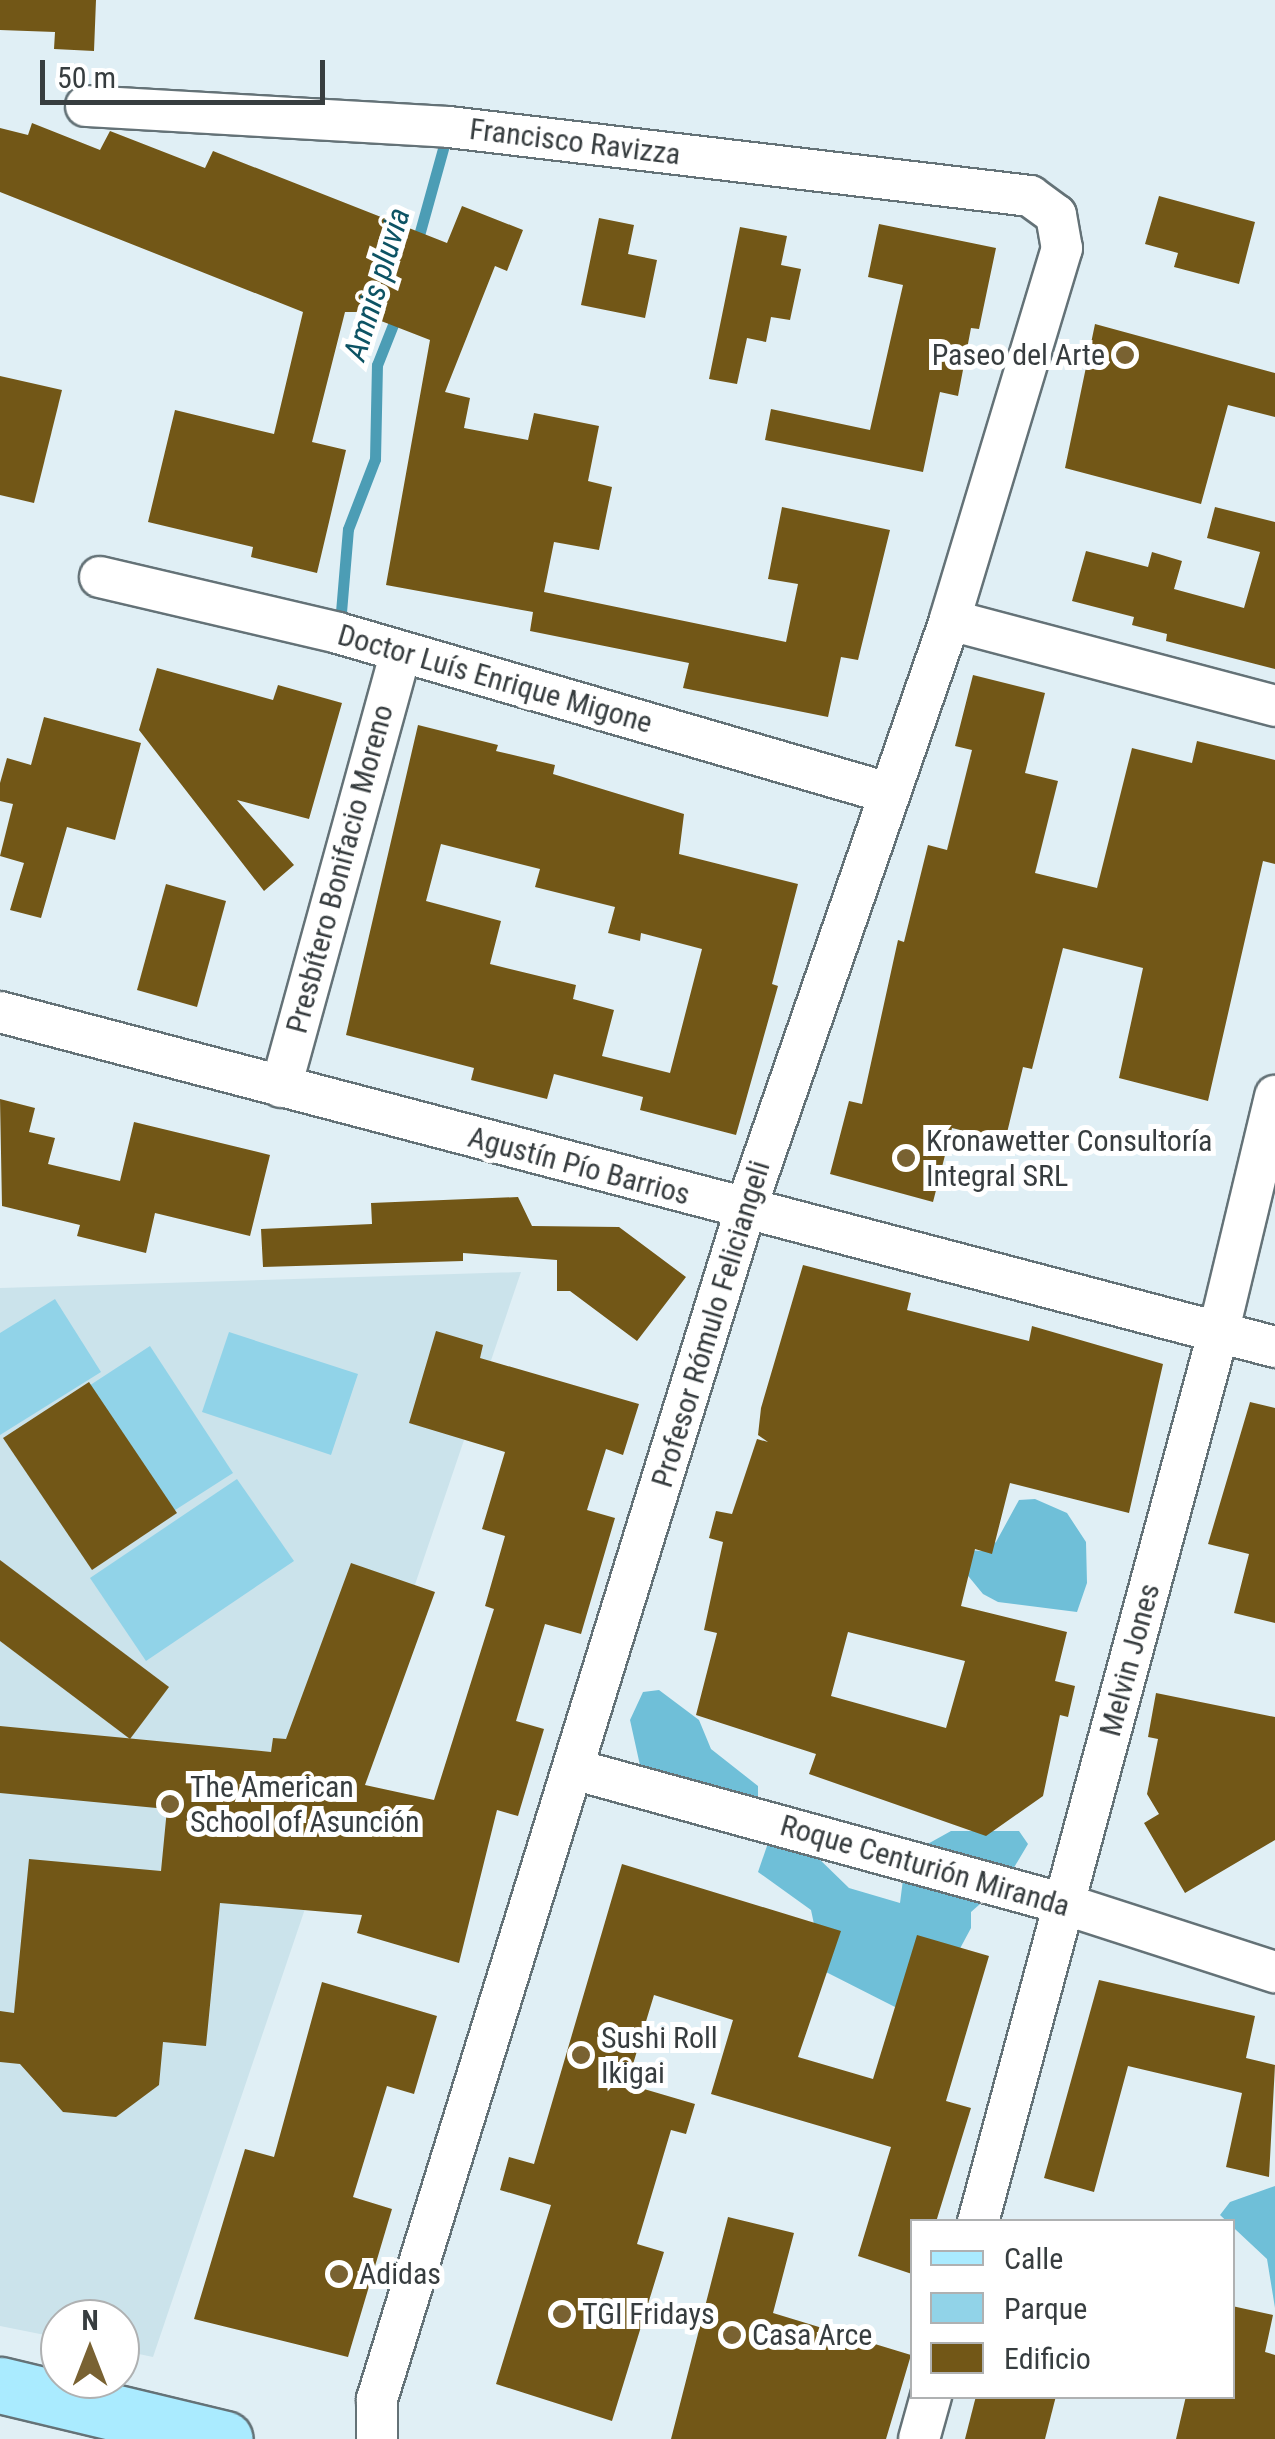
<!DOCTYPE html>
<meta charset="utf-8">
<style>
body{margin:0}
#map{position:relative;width:1275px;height:2439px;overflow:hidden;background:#e0eff5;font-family:"Roboto Condensed",sans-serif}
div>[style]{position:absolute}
.built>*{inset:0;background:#cbe3eb}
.green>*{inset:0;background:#91d3e8}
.forest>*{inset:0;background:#6fbfd8}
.stream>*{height:11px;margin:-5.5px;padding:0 5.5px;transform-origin:5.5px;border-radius:5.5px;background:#4c9db5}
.building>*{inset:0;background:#725717}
.roads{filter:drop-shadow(2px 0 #647277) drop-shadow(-2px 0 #647277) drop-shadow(0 2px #647277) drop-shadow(0 -2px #647277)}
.street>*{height:40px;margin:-20px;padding:0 20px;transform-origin:20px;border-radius:20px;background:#fff}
.primary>*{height:55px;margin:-27.5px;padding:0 27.5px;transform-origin:27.5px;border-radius:27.5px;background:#aaebff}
.dots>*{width:28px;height:28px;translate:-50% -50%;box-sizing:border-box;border:5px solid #fff;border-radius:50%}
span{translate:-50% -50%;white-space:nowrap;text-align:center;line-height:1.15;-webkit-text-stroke:10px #fff;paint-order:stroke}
.street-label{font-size:30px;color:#373d3f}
.poi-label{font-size:30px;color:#373d3f}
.right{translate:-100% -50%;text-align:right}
.left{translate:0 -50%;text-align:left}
.water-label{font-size:32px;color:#0d5364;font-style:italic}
.legend{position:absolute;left:910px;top:2219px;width:325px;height:180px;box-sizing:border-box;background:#fff;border:2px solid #afb1b2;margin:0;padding:12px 18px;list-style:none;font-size:30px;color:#373d3f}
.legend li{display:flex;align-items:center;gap:20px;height:50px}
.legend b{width:50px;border:2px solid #afb1b2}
.north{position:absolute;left:40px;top:2299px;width:100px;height:100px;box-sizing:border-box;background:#fff;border:2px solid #afb1b2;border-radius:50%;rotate:0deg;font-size:28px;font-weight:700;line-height:40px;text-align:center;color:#373d3f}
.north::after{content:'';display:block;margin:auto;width:35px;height:45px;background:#796232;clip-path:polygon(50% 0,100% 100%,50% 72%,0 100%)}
.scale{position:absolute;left:40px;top:60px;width:285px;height:45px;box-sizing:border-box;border:5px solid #373d3f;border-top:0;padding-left:12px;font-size:30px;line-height:35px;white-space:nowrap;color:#373d3f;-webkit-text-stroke:8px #fff;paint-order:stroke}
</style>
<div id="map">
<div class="built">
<i style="clip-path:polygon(521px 1272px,153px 2357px,120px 2350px,120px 2319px,60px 2319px,60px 2338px,0 2326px,0 1288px)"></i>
</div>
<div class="green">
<i style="clip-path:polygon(55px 1299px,101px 1372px,0 1435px,0 1333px)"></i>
<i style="clip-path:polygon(229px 1332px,358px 1374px,331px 1455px,202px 1412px)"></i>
<i style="clip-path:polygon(150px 1346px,233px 1473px,158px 1521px,75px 1395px)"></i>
<i style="clip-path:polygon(237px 1479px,294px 1561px,146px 1661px,90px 1578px)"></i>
</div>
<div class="forest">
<i style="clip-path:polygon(1035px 1499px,1067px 1513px,1086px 1542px,1087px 1583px,1077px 1612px,998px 1602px,983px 1594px,960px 1566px,966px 1550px,982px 1551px,996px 1542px,1019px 1500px)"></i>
<i style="clip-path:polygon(659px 1690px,699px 1720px,711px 1749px,758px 1786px,758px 1801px,643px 1779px,630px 1720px,643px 1692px)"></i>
<i style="clip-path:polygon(951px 1831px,1019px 1831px,1028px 1844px,1006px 1881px,971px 1912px,971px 1928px,956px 1956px,895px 2007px,824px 1971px,811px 1910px,758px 1872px,768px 1843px,812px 1852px,849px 1888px,900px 1903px,906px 1856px)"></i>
<i style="clip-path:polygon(1275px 2186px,1275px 2308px,1267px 2259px,1220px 2215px,1230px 2202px)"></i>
</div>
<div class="stream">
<i style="left:416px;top:246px;width:116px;rotate:-74.5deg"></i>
<i style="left:340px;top:624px;width:95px;rotate:-85.2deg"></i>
<i style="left:348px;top:529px;width:75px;rotate:-68.9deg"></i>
<i style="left:375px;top:459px;width:94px;rotate:-88.8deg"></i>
<i style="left:377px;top:365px;width:57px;rotate:-68.4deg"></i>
</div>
<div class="building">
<i style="clip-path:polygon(0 0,96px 0,94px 51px,54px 49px,55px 32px,0 30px)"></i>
<i style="clip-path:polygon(32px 123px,100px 150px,110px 131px,205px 168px,213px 151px,447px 243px,462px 206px,523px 230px,507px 271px,495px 266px,445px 392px,470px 398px,464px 428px,528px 440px,534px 413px,599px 426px,588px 481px,612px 487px,599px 550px,554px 542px,544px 592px,786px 642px,798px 584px,768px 579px,782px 507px,890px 530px,858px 660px,841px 657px,828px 717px,683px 688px,689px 663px,530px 631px,533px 612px,386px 585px,430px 340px,358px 312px,345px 312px,312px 442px,346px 450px,317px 573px,251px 557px,253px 547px,148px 522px,175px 410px,274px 434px,303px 312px,0 192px,0 128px,28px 135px)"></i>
<i style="clip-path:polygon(1159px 196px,1255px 222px,1239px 284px,1174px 267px,1178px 253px,1145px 244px)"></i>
<i style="clip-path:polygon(599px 218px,634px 225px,628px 254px,657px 260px,645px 318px,581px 305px)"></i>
<i style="clip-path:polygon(879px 224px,996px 248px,979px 329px,971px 328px,958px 396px,940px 392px,923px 472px,765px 440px,771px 409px,870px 430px,903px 285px,868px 277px)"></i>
<i style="clip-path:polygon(740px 227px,787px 236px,781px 265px,801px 269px,790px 320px,771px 317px,766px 342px,747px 338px,737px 384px,709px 379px)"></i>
<i style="clip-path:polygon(1095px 324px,1275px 373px,1275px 417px,1228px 405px,1201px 504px,1065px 468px)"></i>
<i style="clip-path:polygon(0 376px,62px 390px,34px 503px,0 495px)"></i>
<i style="clip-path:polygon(1215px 507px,1275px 522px,1275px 669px,1166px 641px,1167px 634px,1132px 625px,1134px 617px,1072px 601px,1086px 551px,1148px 567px,1152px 552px,1182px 561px,1174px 589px,1244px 608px,1260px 552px,1207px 538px)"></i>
<i style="clip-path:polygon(157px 668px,273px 700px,278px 685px,342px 703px,309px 819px,237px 800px,294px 865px,264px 891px,139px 730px)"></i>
<i style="clip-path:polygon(973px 675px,1045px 693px,1025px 773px,1058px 781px,1035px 873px,1097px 888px,1132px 748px,1192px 763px,1197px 741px,1275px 760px,1275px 864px,1263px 861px,1208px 1101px,1119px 1078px,1143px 968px,1063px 948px,1032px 1069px,1023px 1067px,1005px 1141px,952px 1128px,933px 1202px,830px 1174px,849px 1101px,862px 1104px,898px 940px,904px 942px,928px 845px,947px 850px,972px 750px,955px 746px)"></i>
<i style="clip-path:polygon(44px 717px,141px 743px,115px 840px,67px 827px,41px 918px,10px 910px,24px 863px,0 856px,13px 804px,0 801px,0 783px,7px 758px,31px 765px)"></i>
<i style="clip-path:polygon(evenodd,418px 725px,498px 745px,496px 751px,555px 765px,553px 774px,684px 814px,679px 854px,798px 884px,772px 984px,778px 986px,736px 1135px,640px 1110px,643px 1097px,554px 1074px,547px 1099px,471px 1080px,474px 1068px,346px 1035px,418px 725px,441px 844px,540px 869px,535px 887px,615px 907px,608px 933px,640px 941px,641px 933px,702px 949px,670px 1073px,602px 1056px,614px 1010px,573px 999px,576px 985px,490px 964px,501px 921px,426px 901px,441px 844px)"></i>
<i style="clip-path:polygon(166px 884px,226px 901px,197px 1007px,137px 990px)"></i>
<i style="clip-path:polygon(0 1099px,35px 1108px,29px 1132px,55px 1138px,48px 1164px,120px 1181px,134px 1122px,270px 1155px,250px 1236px,155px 1213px,146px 1253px,77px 1236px,80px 1225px,2px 1206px)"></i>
<i style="clip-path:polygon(518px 1197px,532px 1226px,619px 1227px,686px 1277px,637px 1341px,570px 1291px,557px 1291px,557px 1260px,463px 1253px,463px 1261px,263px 1267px,261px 1229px,372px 1224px,371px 1203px)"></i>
<i style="clip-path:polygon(evenodd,803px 1265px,911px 1293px,907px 1310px,1029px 1341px,1032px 1326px,1163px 1364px,1129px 1513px,1010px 1483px,992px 1554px,975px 1549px,961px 1606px,1067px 1632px,1055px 1681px,1075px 1686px,1068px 1717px,1060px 1715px,1043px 1796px,986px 1836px,809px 1774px,816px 1754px,696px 1715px,717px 1633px,704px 1630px,723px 1542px,709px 1538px,716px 1511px,732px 1514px,757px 1439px,768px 1442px,758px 1435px,761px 1408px,803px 1265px,848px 1632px,965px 1661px,946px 1728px,831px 1696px,848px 1632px)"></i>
<i style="clip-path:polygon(436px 1331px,483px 1345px,480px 1358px,639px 1404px,623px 1455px,606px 1449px,587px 1510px,615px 1518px,581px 1634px,545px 1624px,516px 1721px,544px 1729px,518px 1816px,497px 1810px,459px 1963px,357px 1933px,362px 1915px,220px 1903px,206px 2046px,163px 2042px,159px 2085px,116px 2117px,63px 2112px,20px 2064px,0 2062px,0 2011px,14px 2013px,29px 1859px,161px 1871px,167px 1809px,0 1793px,0 1726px,271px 1752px,273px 1738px,286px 1739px,351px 1563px,435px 1592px,365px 1785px,434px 1800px,494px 1609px,485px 1606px,505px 1536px,482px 1529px,505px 1452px,409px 1423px)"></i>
<i style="clip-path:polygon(89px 1382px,177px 1513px,92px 1570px,3px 1438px)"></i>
<i style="clip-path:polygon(1250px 1402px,1275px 1408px,1275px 1623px,1234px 1613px,1249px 1554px,1208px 1544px)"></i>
<i style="clip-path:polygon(0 1560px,169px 1687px,130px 1739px,0 1641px)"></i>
<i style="clip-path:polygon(1156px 1693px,1275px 1717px,1275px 1840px,1185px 1893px,1144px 1823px,1159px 1814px,1147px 1794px,1158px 1739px,1148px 1737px)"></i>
<i style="clip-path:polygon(622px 1864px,841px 1931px,798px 2057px,873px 2079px,917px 1935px,989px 1956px,946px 2101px,971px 2108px,936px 2222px,912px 2222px,912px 2274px,858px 2256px,891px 2147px,711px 2094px,733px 2020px,654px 1995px,627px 2084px,695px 2104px,686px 2134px,671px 2130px,637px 2244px,664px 2252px,612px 2421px,496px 2384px,551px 2205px,500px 2190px,509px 2157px,534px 2164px)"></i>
<i style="clip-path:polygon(1099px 1980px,1255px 2016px,1246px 2058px,1275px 2065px,1269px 2177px,1226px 2167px,1242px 2093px,1128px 2066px,1094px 2192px,1044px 2178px)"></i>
<i style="clip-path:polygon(322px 1982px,437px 2016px,414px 2094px,387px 2086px,353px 2197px,392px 2209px,348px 2357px,194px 2319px,245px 2149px,274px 2157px)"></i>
<i style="clip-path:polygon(728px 2217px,794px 2233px,773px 2313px,911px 2355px,886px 2439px,671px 2439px)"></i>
<i style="clip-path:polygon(1232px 2306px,1273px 2315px,1265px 2352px,1275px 2355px,1275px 2439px,1176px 2439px,1186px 2396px,1232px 2396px)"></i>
<i style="clip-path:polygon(976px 2396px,1056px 2396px,1045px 2439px,965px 2439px)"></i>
</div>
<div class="roads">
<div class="street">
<i style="left:86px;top:106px;width:364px;rotate:3.3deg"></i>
<i style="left:449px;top:127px;width:585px;rotate:6.77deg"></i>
<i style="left:1030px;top:196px;width:32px;rotate:36deg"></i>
<i style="left:1056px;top:215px;width:34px;rotate:80deg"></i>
<i style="left:1062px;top:248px;width:388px;rotate:106.8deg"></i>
<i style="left:950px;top:620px;width:626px;rotate:109.13deg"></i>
<i style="left:745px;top:1211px;width:1244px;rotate:107.21deg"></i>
<i style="left:377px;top:2399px;width:40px;rotate:90deg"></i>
<i style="left:100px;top:577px;width:244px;rotate:13.2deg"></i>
<i style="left:338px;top:633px;width:573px;rotate:16.22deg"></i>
<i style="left:950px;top:620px;width:336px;rotate:14.8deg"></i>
<i style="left:0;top:1012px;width:1318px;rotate:14.72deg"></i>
<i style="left:281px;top:1087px;width:451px;rotate:-74.6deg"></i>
<i style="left:573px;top:1769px;width:509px;rotate:15.37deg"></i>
<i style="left:1064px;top:1904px;width:222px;rotate:17.9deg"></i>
<i style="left:978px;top:2222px;width:920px;rotate:-74.88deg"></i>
<i style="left:1218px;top:1334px;width:245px;rotate:-76.5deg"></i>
<i style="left:919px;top:2439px;width:45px;rotate:-74.4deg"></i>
</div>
<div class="primary">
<i style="left:0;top:2385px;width:231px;rotate:13.5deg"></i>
</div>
</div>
<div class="dots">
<i style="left:1125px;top:355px;background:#796232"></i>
<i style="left:906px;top:1158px;background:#796232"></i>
<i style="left:170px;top:1804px;background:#796232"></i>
<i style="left:581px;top:2055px;background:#796232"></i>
<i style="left:339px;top:2274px;background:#796232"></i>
<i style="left:562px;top:2314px;background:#796232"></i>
<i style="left:732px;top:2335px;background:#796232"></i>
</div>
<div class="street-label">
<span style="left:575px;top:142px;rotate:7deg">Francisco Ravizza</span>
<span style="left:495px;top:679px;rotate:16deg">Doctor Luís Enrique Migone</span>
<span style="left:340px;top:869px;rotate:-75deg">Presbítero Bonifacio Moreno</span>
<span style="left:579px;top:1166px;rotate:15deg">Agustín Pío Barrios</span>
<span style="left:711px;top:1324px;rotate:-73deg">Profesor Rómulo Feliciangeli</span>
<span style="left:1130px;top:1660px;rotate:-75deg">Melvin Jones</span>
<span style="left:925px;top:1866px;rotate:16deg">Roque Centurión Miranda</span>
</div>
<div class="poi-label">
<span class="right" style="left:1105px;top:355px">Paseo del Arte</span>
<span class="left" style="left:926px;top:1158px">Kronawetter Consultoría<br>Integral SRL</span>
<span class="left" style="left:190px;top:1804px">The American<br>School of Asunción</span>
<span class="left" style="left:601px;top:2055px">Sushi Roll<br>Ikigai</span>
<span class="left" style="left:359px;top:2274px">Adidas</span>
<span class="left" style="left:582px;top:2314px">TGI Fridays</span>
<span class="left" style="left:752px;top:2335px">Casa Arce</span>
</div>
<div class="water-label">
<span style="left:377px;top:284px;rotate:-73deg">Amnis pluvia</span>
</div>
<ul class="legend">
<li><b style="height:12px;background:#aaebff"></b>Calle</li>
<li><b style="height:28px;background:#91d3e8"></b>Parque</li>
<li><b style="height:28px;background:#725717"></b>Edificio</li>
</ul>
<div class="north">N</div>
<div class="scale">50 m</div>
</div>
